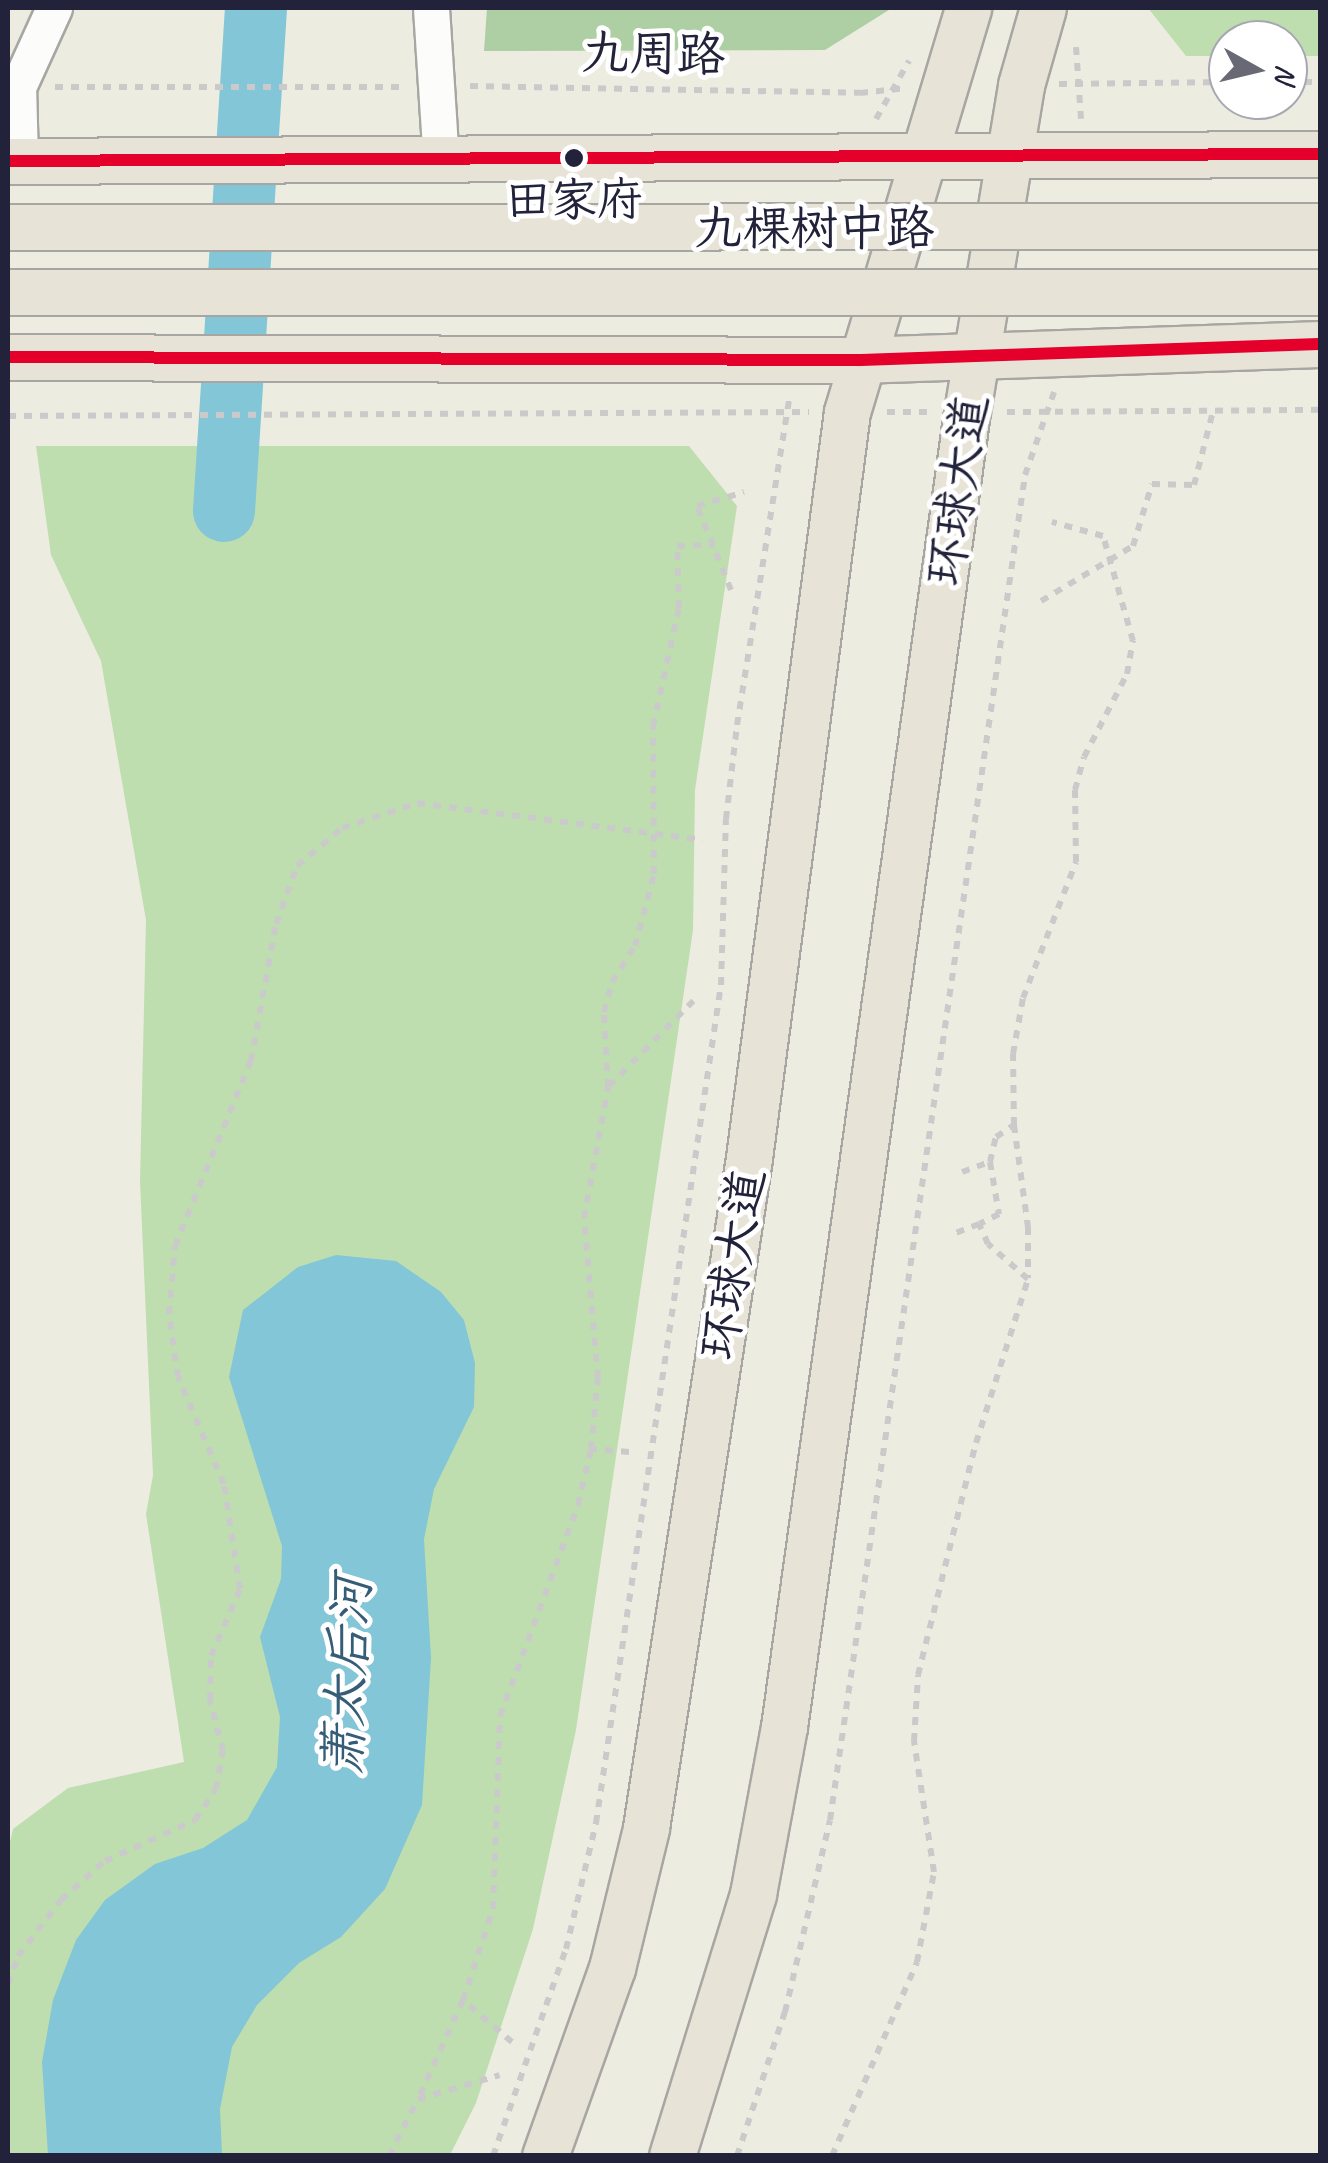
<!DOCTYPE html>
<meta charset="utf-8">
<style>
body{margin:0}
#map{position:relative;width:1328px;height:2163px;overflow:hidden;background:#edece1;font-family:Caveat,"LXGW WenKai TC",sans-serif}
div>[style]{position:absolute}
.green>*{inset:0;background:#bedeaf}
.forest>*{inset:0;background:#aecea4}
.water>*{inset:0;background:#82c6d7}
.river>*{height:62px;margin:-31px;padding:0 31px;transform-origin:31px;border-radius:31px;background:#82c6d7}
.path>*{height:6px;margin-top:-3px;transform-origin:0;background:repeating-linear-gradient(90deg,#cbcaca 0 8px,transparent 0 16px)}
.roads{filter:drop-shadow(2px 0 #a7a6a3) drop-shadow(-2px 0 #a7a6a3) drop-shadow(0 2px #a7a6a3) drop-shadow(0 -2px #a7a6a3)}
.minor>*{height:35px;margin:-17.5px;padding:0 17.5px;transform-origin:17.5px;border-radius:17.5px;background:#fcfcfa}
.major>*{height:45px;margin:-22.5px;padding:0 22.5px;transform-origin:22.5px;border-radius:22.5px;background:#e8e3d7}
.bridges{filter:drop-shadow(2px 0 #a7a6a3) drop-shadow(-2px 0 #a7a6a3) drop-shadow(0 2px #a7a6a3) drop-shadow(0 -2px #a7a6a3)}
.major-bridge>*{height:45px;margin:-22.5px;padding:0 22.5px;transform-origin:22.5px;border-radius:22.5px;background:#e8e3d7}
.bus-1>*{height:12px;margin:-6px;padding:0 6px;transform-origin:6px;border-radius:6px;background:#e4002b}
.dots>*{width:28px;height:28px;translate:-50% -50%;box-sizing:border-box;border:5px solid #fff;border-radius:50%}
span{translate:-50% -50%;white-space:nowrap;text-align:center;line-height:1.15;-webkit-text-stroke:10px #fff;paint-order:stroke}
.bus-label{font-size:46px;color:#22223b}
.street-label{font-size:48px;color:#22223b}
.water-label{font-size:50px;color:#365d78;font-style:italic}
.frame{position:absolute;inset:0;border:10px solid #22223b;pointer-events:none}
.north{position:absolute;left:1208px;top:20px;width:100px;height:100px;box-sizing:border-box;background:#fff;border:2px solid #a7a7b1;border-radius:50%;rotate:98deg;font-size:28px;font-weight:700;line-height:40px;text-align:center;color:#22223b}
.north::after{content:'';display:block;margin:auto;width:35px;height:45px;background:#696975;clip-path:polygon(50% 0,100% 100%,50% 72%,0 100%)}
</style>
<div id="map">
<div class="green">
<i style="clip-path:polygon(1148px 8px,1320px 8px,1320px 56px,1288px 56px,1288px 40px,1228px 40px,1228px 56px,1186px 56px)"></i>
<i style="clip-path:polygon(36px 446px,689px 446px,737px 506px,695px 790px,693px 930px,576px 1730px,533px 1929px,476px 2103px,450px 2155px,8px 2156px,8px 1850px,13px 1829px,68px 1788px,184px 1762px,146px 1514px,153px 1475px,140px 1181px,146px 920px,101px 661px,51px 555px)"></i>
</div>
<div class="forest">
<i style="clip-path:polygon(487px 8px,892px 8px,825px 50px,484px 51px)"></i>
</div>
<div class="water">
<i style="clip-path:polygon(336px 1255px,396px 1261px,441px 1292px,464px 1320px,475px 1363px,474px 1407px,434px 1489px,424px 1539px,431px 1658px,422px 1805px,385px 1889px,341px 1937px,299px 1963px,257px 2005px,232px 2047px,220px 2109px,222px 2155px,48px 2155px,42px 2062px,53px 2000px,76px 1940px,105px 1900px,155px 1864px,203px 1848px,247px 1820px,277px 1767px,280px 1717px,260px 1637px,281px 1579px,282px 1546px,229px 1377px,243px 1310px,298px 1267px)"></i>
</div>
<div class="river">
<i style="left:224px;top:511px;width:504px;rotate:-86.36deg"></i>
</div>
<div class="path">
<i style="left:1076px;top:47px;width:72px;rotate:86deg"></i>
<i style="left:1288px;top:82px;width:32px"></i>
<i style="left:1059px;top:84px;width:169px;rotate:-0.7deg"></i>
<i style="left:470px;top:86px;width:390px;rotate:1deg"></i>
<i style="left:860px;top:93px;width:47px;rotate:-6.1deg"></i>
<i style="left:55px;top:87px;width:347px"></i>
<i style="left:876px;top:119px;width:67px;rotate:-60.4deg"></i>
<i style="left:887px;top:412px;width:42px"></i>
<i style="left:1007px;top:412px;width:313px;rotate:-0.4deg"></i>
<i style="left:8px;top:416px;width:801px;rotate:-0.29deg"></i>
<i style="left:731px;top:590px;width:91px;rotate:-112deg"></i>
<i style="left:697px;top:506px;width:49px;rotate:-16.6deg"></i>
<i style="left:1041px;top:601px;width:107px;rotate:-30.9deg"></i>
<i style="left:1133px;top:546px;width:65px;rotate:-73deg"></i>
<i style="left:1152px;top:484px;width:42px;rotate:1.4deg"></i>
<i style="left:1194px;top:485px;width:76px;rotate:-75.6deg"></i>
<i style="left:609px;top:1086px;width:121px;rotate:-45.3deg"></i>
<i style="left:1014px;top:1125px;width:71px;rotate:-90.8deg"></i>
<i style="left:1013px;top:1054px;width:57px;rotate:-79.9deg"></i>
<i style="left:1023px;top:998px;width:146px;rotate:-68.7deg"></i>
<i style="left:1076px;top:862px;width:72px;rotate:-90.8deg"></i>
<i style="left:1075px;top:790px;width:34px;rotate:-75deg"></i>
<i style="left:1084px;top:757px;width:93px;rotate:-62.6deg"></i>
<i style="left:1127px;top:674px;width:34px;rotate:-80deg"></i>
<i style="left:1133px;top:641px;width:109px;rotate:-105.9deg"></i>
<i style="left:1103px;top:536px;width:53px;rotate:-164.6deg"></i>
<i style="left:990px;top:1162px;width:26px;rotate:-77deg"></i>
<i style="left:996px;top:1137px;width:22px;rotate:-34deg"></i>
<i style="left:1014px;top:1125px;width:103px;rotate:82.2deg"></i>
<i style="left:1028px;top:1227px;width:51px;rotate:90deg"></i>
<i style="left:962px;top:1172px;width:30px;rotate:-20deg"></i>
<i style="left:990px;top:1162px;width:53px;rotate:80.2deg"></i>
<i style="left:999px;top:1214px;width:22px;rotate:153deg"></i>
<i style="left:629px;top:1452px;width:38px;rotate:-175deg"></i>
<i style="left:591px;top:1449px;width:71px;rotate:-84.4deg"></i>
<i style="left:598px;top:1378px;width:161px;rotate:-95deg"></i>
<i style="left:584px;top:1218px;width:133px;rotate:-79.6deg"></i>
<i style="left:608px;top:1087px;width:75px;rotate:-93.1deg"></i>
<i style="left:604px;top:1012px;width:31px;rotate:-75deg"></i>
<i style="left:612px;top:982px;width:43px;rotate:-57.4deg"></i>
<i style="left:635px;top:946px;width:74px;rotate:-75.2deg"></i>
<i style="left:654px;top:874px;width:148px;rotate:-90.4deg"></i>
<i style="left:653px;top:726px;width:121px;rotate:-77.6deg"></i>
<i style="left:679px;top:608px;width:62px;rotate:-91.8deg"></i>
<i style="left:677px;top:546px;width:37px;rotate:-2deg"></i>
<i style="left:8px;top:1984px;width:30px;rotate:-70deg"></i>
<i style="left:18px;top:1956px;width:71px;rotate:-52.5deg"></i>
<i style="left:61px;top:1900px;width:59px;rotate:-41.6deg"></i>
<i style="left:105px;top:1861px;width:99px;rotate:-24.5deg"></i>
<i style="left:195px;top:1820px;width:37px;rotate:-56deg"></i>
<i style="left:216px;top:1789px;width:39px;rotate:-80deg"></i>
<i style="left:223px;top:1751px;width:53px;rotate:-104.3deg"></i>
<i style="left:210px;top:1700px;width:44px;rotate:-88.7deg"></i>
<i style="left:211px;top:1656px;width:73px;rotate:-66.6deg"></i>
<i style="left:240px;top:1589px;width:106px;rotate:-98.7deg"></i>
<i style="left:224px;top:1484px;width:116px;rotate:-113.3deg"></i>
<i style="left:178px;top:1377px;width:64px;rotate:-98.1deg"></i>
<i style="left:169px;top:1314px;width:68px;rotate:-85deg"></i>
<i style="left:175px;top:1246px;width:200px;rotate:-67.7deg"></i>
<i style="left:251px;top:1061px;width:139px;rotate:-79.7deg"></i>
<i style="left:276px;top:924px;width:62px;rotate:-70.1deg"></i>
<i style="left:297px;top:866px;width:59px;rotate:-40.2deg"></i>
<i style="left:342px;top:828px;width:79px;rotate:-18.4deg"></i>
<i style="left:417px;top:803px;width:288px;rotate:7.4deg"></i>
<i style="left:463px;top:2000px;width:109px;rotate:114.4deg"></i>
<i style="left:418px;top:2099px;width:85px;rotate:-16.3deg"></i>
<i style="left:512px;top:2042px;width:65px;rotate:-139.4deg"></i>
<i style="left:463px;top:2000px;width:96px;rotate:-71.8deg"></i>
<i style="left:493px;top:1909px;width:193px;rotate:-87.9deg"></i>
<i style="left:500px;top:1716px;width:225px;rotate:-69.7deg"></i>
<i style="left:578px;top:1505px;width:57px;rotate:-76.9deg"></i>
<i style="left:389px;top:2156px;width:64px;rotate:-63deg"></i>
<i style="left:493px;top:2156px;width:219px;rotate:-70.6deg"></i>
<i style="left:566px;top:1949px;width:130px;rotate:-76.6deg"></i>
<i style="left:596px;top:1823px;width:847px;rotate:-81.52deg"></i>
<i style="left:721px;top:985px;width:166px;rotate:-88.3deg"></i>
<i style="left:726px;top:819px;width:95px;rotate:-83.3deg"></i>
<i style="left:737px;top:725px;width:334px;rotate:-80.9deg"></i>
<i style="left:737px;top:2156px;width:152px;rotate:-71.6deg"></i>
<i style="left:785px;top:2012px;width:197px;rotate:-76.8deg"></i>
<i style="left:830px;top:1820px;width:1359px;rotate:-81.75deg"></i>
<i style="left:1025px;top:475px;width:88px;rotate:-70.7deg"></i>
<i style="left:832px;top:2156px;width:212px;rotate:-66.3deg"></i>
<i style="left:917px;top:1962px;width:92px;rotate:-79.3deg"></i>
<i style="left:934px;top:1872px;width:133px;rotate:-98.7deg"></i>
<i style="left:914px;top:1741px;width:66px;rotate:-86.5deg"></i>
<i style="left:918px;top:1675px;width:239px;rotate:-76deg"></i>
<i style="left:976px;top:1443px;width:172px;rotate:-72.4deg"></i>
<i style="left:1028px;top:1279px;width:53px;rotate:-138.8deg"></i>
<i style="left:988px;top:1244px;width:22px;rotate:-114deg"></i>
<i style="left:979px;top:1224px;width:28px;rotate:159deg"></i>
</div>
<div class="roads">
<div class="minor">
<i style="left:431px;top:8px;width:153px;rotate:86.3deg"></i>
<i style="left:20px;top:161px;width:74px;rotate:-91.5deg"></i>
<i style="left:18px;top:87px;width:87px;rotate:-65.5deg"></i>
</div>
<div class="major">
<i style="left:8px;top:161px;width:1312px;rotate:-0.31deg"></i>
<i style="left:8px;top:357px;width:852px;rotate:0.2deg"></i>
<i style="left:860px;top:360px;width:460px;rotate:-2deg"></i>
<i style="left:545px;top:2156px;width:200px;rotate:-70.4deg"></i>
<i style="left:612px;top:1968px;width:144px;rotate:-76.3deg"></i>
<i style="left:646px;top:1828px;width:678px;rotate:-81.26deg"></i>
<i style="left:749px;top:1158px;width:752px;rotate:-82.52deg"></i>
<i style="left:847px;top:412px;width:422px;rotate:-73.3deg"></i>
<i style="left:672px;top:2156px;width:274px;rotate:-72.8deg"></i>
<i style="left:753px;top:1894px;width:170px;rotate:-79.5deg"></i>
<i style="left:784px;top:1727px;width:1328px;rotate:-82.08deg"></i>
<i style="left:967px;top:412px;width:331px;rotate:-80.6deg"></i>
<i style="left:1021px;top:85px;width:80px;rotate:-74.1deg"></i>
</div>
</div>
<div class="bridges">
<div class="major-bridge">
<i style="left:8px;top:227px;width:1312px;rotate:-0.04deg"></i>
<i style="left:8px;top:292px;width:1312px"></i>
</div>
</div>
<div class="bus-1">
<i style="left:8px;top:161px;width:1312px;rotate:-0.31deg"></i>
<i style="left:8px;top:357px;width:852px;rotate:0.2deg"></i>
<i style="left:860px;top:360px;width:460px;rotate:-2deg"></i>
</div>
<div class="dots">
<i style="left:574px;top:158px;background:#22223b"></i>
</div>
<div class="bus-label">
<span style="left:574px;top:200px">田家府</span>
</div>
<div class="street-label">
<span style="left:653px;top:54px;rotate:1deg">九周路</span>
<span style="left:814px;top:229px">九棵树中路</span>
<span style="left:958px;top:490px;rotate:-82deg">环球大道</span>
<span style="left:733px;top:1264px;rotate:-81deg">环球大道</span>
</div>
<div class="water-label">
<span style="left:347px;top:1676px;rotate:-87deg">萧太后河</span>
</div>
<div class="frame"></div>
<div class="north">N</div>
</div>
